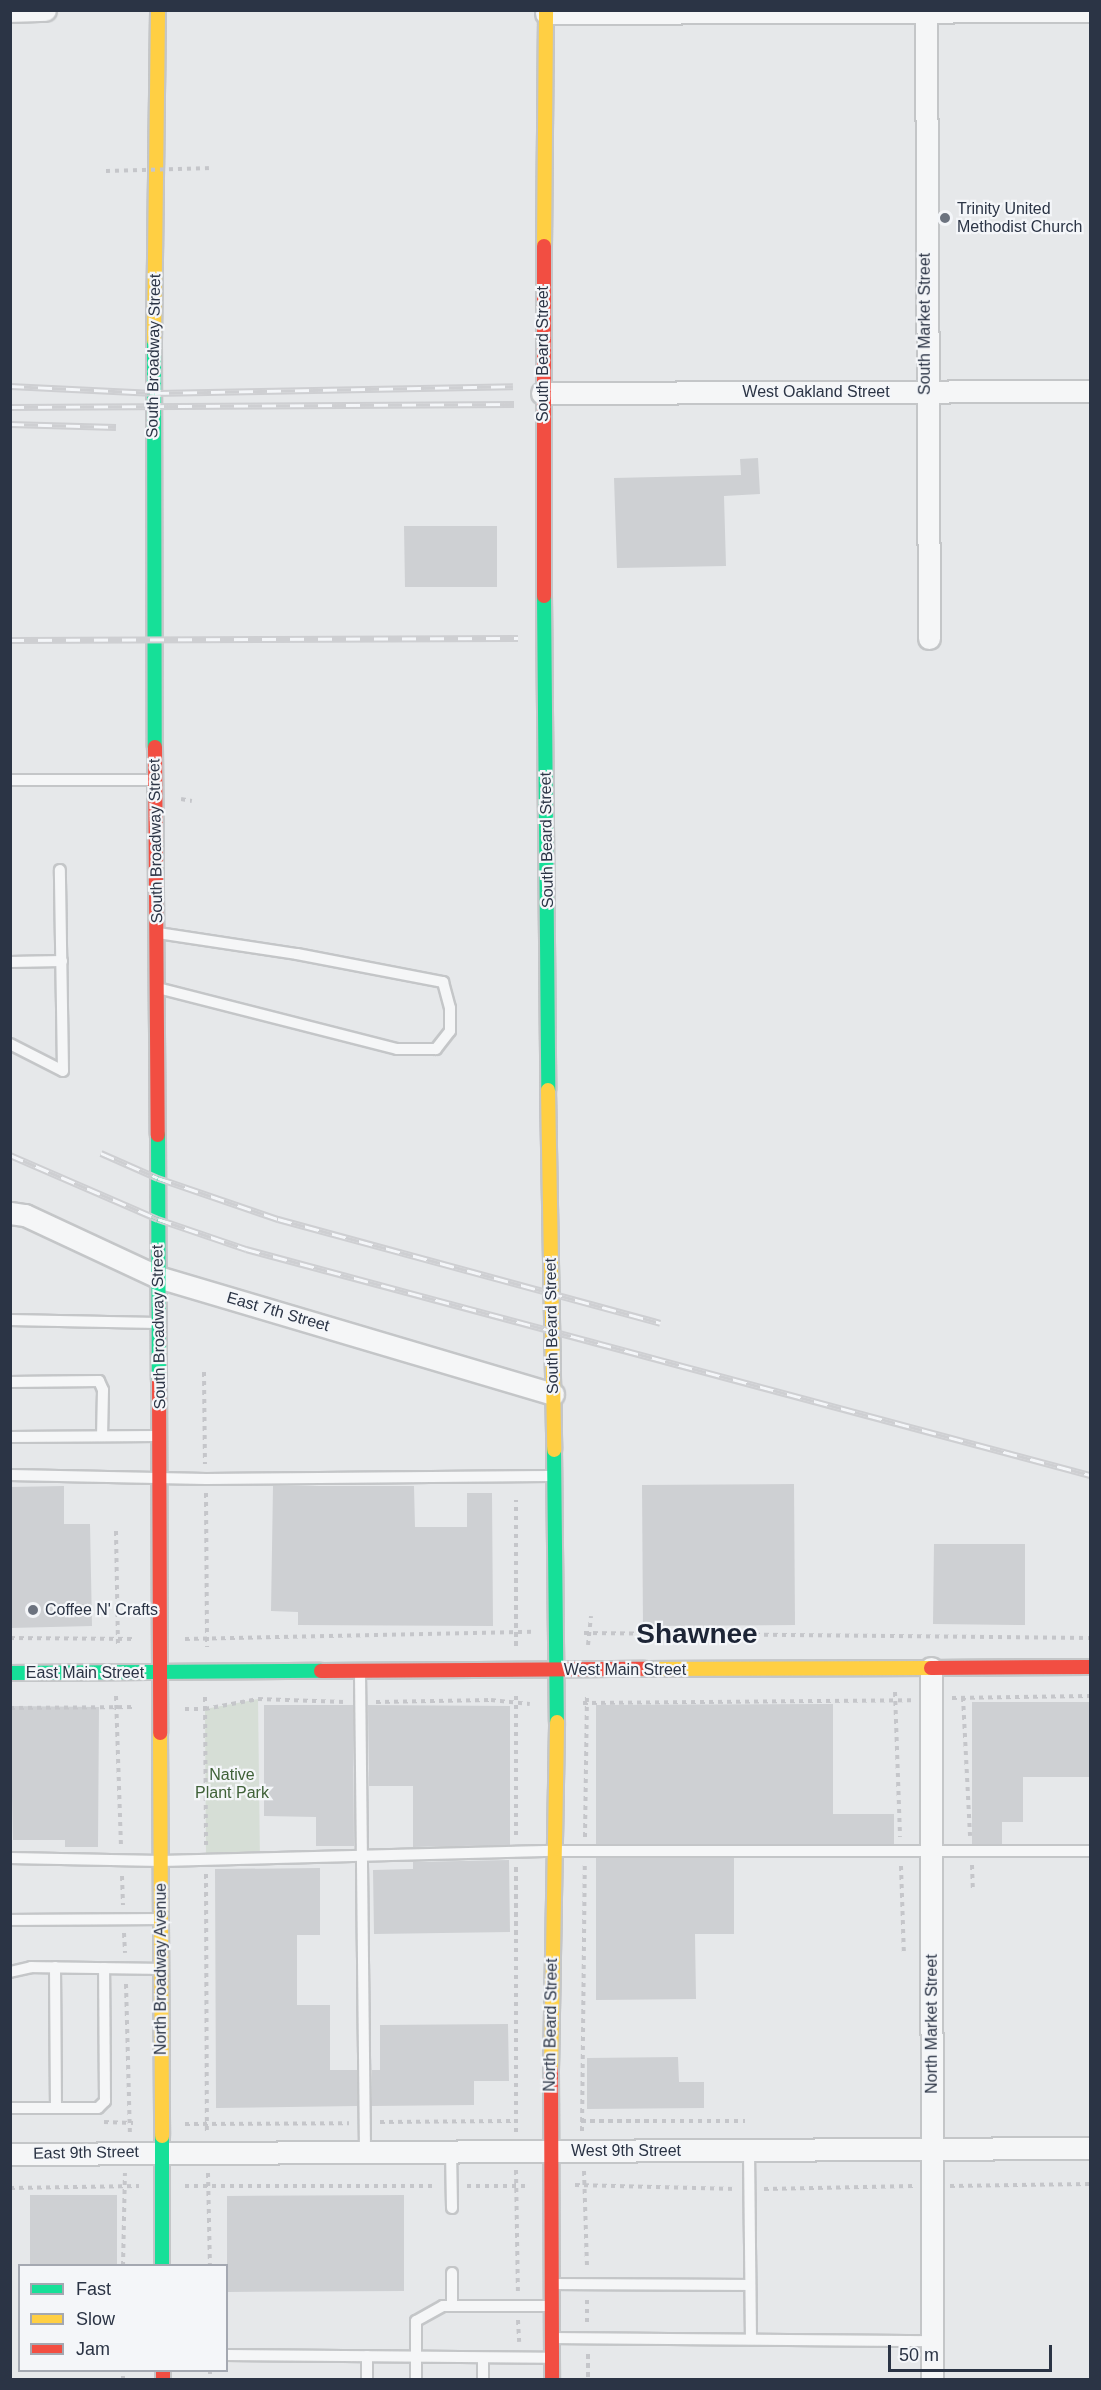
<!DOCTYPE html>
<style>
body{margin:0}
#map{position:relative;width:1101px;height:2390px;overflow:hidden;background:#e6e8ea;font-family:Helvetica,sans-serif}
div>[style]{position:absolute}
.green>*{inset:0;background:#d6ded6}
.building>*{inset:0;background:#ced0d3}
.path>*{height:4px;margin-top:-2px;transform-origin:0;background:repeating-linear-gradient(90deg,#c5c6ca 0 4.5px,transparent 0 9px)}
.roads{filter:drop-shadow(2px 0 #c4c6c8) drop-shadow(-2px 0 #c4c6c8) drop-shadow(0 2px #c4c6c8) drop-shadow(0 -2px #c4c6c8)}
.lane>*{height:10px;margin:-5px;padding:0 5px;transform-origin:5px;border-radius:5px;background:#f5f6f7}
.street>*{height:21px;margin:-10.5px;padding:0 10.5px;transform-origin:10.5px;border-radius:10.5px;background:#f5f6f7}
.fast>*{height:14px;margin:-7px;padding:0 7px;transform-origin:7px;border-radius:7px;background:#16e098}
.slow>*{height:14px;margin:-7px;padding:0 7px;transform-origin:7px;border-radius:7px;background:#ffcf43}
.jam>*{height:14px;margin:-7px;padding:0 7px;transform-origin:7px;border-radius:7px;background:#f24e42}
.rail>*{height:7px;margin-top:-3.5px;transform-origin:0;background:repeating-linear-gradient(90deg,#f4f6f9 0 14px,#cecfd2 0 28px);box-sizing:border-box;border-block:2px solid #cecfd2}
.path-bridge>*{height:4px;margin-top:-2px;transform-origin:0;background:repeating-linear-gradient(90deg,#c5c6ca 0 4.5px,transparent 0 9px)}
.dots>*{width:16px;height:16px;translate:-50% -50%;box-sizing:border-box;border:3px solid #f4f6f9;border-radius:50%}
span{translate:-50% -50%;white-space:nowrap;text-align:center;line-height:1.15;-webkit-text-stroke:4.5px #f4f6f9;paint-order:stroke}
.poi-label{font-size:16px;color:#2b3445}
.left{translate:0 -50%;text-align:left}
.street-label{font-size:16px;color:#2b3445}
.park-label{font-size:16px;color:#3f6138}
.town-label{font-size:28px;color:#1d2536;font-weight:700}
.frame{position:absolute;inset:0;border:12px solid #2b3445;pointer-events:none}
.legend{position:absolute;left:18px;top:2264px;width:210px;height:108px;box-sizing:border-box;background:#f4f6f9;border:2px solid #a4a8b1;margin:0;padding:8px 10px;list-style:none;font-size:18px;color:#2b3445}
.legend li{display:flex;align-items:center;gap:12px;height:30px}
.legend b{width:30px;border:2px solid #a4a8b1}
.scale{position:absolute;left:888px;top:2345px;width:164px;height:27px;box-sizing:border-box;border:3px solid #2b3445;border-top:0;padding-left:8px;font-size:18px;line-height:21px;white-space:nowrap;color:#2b3445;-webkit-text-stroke:4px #f4f6f9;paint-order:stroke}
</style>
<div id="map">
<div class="green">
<i style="clip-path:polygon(258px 1699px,260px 1863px,206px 1859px,205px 1709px)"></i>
</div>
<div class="building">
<i style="clip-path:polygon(758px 458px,760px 494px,724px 496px,726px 566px,617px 568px,614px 478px,741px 475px,740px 459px)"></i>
<i style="clip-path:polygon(404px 526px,497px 526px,497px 587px,405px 587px)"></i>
<i style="clip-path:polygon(794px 1484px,795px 1625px,643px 1626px,642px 1485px)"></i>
<i style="clip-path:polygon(64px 1486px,64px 1524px,90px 1524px,92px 1626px,10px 1628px,10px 1487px)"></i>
<i style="clip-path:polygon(273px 1486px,414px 1486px,415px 1527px,467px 1527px,467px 1493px,492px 1493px,493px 1626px,298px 1625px,298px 1612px,271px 1611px)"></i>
<i style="clip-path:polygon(934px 1544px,1025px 1544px,1025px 1625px,933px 1624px)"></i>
<i style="clip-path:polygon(972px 1702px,1090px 1702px,1090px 1777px,1023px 1777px,1023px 1822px,1002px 1822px,1002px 1844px,972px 1844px)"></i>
<i style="clip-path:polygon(833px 1704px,833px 1814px,894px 1814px,894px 1844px,596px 1844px,596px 1705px)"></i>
<i style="clip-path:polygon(264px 1705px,353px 1705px,354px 1846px,316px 1846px,316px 1817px,264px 1816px)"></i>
<i style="clip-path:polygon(368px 1705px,510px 1706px,510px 1845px,413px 1847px,413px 1786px,369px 1786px)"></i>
<i style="clip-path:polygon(10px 1706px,99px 1707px,98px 1847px,65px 1847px,65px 1840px,13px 1840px)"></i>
<i style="clip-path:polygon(596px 1858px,734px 1858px,734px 1934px,695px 1934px,696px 1999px,596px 2000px)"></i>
<i style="clip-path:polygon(509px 1860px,510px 1932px,374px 1934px,373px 1870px,413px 1869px,413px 1862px)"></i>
<i style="clip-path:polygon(320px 1868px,320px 1935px,297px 1935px,297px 2005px,330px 2005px,330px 2070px,357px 2070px,357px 2106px,216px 2108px,215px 1869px)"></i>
<i style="clip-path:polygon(508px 2024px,509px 2081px,474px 2081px,474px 2105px,372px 2106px,372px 2070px,380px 2070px,380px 2025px)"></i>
<i style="clip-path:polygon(678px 2057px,679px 2082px,704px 2082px,704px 2108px,587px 2109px,587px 2058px)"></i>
<i style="clip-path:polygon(30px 2195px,117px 2195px,117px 2265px,30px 2265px)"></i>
<i style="clip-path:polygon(404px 2195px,404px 2291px,227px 2292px,227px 2196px)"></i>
</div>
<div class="path">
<i style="left:181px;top:799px;width:11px;rotate:10deg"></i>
<i style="left:204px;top:1372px;width:92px;rotate:89.4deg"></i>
<i style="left:206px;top:1493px;width:154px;rotate:89.6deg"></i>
<i style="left:116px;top:1531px;width:116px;rotate:89deg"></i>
<i style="left:584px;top:1633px;width:506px;rotate:0.57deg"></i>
<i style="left:10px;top:1638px;width:126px;rotate:0.5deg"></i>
<i style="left:185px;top:1639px;width:347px;rotate:-1.2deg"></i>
<i style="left:588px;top:1645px;width:29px;rotate:-84deg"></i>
<i style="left:516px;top:1646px;width:146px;rotate:-90deg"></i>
<i style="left:895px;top:1692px;width:145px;rotate:88deg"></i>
<i style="left:116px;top:1696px;width:149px;rotate:88.1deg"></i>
<i style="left:516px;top:1696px;width:142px;rotate:90deg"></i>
<i style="left:205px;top:1697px;width:148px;rotate:89.6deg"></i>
<i style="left:963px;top:1697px;width:139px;rotate:87.1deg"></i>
<i style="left:952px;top:1698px;width:138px;rotate:-0.8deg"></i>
<i style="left:376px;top:1702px;width:115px;rotate:-1deg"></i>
<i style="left:491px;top:1700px;width:39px;rotate:6deg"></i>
<i style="left:583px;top:1703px;width:328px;rotate:-0.5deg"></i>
<i style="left:10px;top:1708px;width:126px;rotate:-0.5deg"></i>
<i style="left:185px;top:1709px;width:20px"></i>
<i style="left:205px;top:1709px;width:54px;rotate:-10.7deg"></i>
<i style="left:258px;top:1699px;width:87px;rotate:2deg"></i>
<i style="left:585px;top:1837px;width:143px;rotate:-89.2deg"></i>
<i style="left:972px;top:1865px;width:23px;rotate:88deg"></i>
<i style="left:901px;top:1866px;width:89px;rotate:88.1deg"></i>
<i style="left:516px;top:1867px;width:265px;rotate:90deg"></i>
<i style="left:206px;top:1874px;width:259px;rotate:89.8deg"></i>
<i style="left:122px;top:1876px;width:29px;rotate:88deg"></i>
<i style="left:124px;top:1933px;width:20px;rotate:87deg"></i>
<i style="left:126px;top:1984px;width:148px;rotate:88.5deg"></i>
<i style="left:581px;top:2121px;width:164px"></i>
<i style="left:104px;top:2122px;width:29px;rotate:2deg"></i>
<i style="left:380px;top:2122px;width:137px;rotate:-0.4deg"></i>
<i style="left:185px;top:2124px;width:164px;rotate:-0.3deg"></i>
<i style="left:582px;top:2131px;width:266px;rotate:-89.4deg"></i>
<i style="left:516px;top:2170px;width:121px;rotate:89.1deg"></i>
<i style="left:584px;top:2171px;width:97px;rotate:88.2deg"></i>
<i style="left:208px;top:2173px;width:93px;rotate:88.8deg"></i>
<i style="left:575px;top:2185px;width:161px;rotate:1.4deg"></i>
<i style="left:185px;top:2186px;width:251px"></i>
<i style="left:467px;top:2186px;width:59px"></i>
<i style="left:950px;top:2186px;width:140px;rotate:-0.8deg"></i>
<i style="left:10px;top:2188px;width:129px;rotate:-0.9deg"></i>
<i style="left:764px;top:2189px;width:149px;rotate:-1.2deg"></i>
<i style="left:123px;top:2266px;width:93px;rotate:-88.8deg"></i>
<i style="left:587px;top:2300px;width:22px;rotate:90deg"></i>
<i style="left:518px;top:2320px;width:22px;rotate:87deg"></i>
<i style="left:588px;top:2354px;width:26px;rotate:90deg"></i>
<i style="left:210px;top:2370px;width:10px;rotate:90deg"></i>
<i style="left:123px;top:2380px;width:10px;rotate:-90deg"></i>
</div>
<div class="roads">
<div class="lane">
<i style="left:10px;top:780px;width:142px"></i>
<i style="left:158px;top:933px;width:141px;rotate:8.6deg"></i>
<i style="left:297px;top:954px;width:149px;rotate:10.9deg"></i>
<i style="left:443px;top:982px;width:27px;rotate:75deg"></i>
<i style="left:450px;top:1008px;width:23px;rotate:90deg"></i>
<i style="left:450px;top:1031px;width:23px;rotate:128deg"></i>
<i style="left:436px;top:1049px;width:39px;rotate:180deg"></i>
<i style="left:397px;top:1049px;width:244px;rotate:-165.7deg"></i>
<i style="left:10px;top:962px;width:52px;rotate:-1.1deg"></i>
<i style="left:10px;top:1044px;width:59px;rotate:27deg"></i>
<i style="left:63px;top:1071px;width:201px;rotate:-90.9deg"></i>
<i style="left:10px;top:1320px;width:147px;rotate:1.2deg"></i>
<i style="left:10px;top:1382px;width:89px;rotate:-0.6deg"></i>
<i style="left:99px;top:1381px;width:10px;rotate:66deg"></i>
<i style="left:103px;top:1390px;width:46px;rotate:91.2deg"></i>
<i style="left:10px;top:1437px;width:147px;rotate:-0.4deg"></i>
<i style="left:10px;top:1475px;width:196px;rotate:1.2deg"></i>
<i style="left:206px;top:1479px;width:344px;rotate:-0.5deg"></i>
<i style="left:360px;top:1673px;width:477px;rotate:89.4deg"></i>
<i style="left:10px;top:1858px;width:151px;rotate:1.1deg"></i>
<i style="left:161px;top:1861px;width:394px;rotate:-1.5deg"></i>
<i style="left:555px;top:1851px;width:535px"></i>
<i style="left:10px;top:1920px;width:150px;rotate:-0.4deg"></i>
<i style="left:55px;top:1967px;width:141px;rotate:89.6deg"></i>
<i style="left:10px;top:1972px;width:22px;rotate:-13deg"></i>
<i style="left:31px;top:1967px;width:130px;rotate:0.9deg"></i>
<i style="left:10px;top:2108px;width:88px"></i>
<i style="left:98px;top:2108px;width:10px;rotate:-45deg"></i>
<i style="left:105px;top:2101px;width:133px;rotate:-90.4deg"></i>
<i style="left:451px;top:2150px;width:58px;rotate:89deg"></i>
<i style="left:749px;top:2150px;width:189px;rotate:89.4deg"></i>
<i style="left:452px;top:2273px;width:33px;rotate:90deg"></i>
<i style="left:555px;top:2284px;width:195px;rotate:0.3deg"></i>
<i style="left:555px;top:2338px;width:377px;rotate:0.5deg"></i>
<i style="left:226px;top:2355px;width:322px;rotate:0.5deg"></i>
<i style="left:367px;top:2356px;width:24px;rotate:90deg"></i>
<i style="left:416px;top:2380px;width:59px;rotate:-90deg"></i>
<i style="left:416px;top:2321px;width:31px;rotate:-29deg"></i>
<i style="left:443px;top:2306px;width:105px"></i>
<i style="left:483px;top:2380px;width:22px;rotate:-90deg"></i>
</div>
<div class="street">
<i style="left:926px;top:10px;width:628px;rotate:89.73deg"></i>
<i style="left:10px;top:11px;width:35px;rotate:-2deg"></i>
<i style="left:546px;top:13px;width:544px;rotate:-0.21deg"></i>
<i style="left:542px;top:393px;width:548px;rotate:-0.21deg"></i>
<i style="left:10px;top:1213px;width:15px;rotate:8deg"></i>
<i style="left:25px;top:1215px;width:147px;rotate:25deg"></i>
<i style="left:158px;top:1277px;width:412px;rotate:16.5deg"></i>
<i style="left:931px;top:1668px;width:712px;rotate:89.92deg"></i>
<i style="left:10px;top:2154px;width:1080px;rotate:-0.32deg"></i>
</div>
<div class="fast">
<i style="left:154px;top:340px;width:407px;rotate:89.9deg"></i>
<i style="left:544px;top:596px;width:494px;rotate:89.5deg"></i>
<i style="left:158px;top:1135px;width:245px;rotate:89.8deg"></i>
<i style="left:554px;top:1450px;width:272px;rotate:89.4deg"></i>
<i style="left:10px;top:1673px;width:311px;rotate:-0.4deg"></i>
<i style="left:162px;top:2136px;width:130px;rotate:90deg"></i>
</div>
<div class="slow">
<i style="left:544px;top:246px;width:236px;rotate:-89.5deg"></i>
<i style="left:154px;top:340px;width:330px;rotate:-89.3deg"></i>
<i style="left:548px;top:1090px;width:360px;rotate:89deg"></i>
<i style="left:645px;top:1669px;width:286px;rotate:-0.2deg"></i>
<i style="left:160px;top:1733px;width:403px;rotate:89.7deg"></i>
<i style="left:551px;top:2070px;width:348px;rotate:-89deg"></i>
</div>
<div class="jam">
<i style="left:544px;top:246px;width:350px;rotate:90deg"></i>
<i style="left:155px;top:747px;width:388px;rotate:89.6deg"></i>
<i style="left:159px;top:1380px;width:353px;rotate:89.8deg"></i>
<i style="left:931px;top:1668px;width:159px;rotate:-0.4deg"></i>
<i style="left:321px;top:1671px;width:324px;rotate:-0.4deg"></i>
<i style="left:551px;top:2070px;width:310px;rotate:89.8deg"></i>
<i style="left:163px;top:2370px;width:10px;rotate:90deg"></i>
</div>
</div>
<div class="rail">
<i style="left:10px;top:386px;width:145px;rotate:2.8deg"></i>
<i style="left:155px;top:393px;width:358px;rotate:-1.1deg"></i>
<i style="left:10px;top:407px;width:504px;rotate:-0.34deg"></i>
<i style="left:10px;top:424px;width:106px;rotate:1.6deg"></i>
<i style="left:10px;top:640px;width:508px;rotate:-0.23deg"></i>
<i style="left:101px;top:1153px;width:62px;rotate:23.7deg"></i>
<i style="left:158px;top:1178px;width:127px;rotate:18.9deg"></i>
<i style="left:278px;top:1219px;width:396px;rotate:15.2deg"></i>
<i style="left:10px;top:1155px;width:161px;rotate:23.4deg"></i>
<i style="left:158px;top:1219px;width:93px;rotate:18.8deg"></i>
<i style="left:246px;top:1249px;width:874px;rotate:14.99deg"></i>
</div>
<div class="path-bridge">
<i style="left:106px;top:171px;width:107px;rotate:-1.6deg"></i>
</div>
<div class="dots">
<i style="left:945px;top:218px;background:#6c737f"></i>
<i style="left:33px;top:1610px;background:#6c737f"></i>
</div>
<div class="poi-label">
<span class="left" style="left:957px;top:218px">Trinity United<br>Methodist Church</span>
<span class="left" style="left:45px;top:1610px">Coffee N' Crafts</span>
</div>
<div class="street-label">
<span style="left:925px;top:324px;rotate:-90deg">South Market Street</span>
<span style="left:543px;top:354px;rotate:-90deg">South Beard Street</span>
<span style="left:154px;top:356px;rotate:-89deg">South Broadway Street</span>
<span style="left:816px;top:392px">West Oakland Street</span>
<span style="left:547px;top:840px;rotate:-91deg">South Beard Street</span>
<span style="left:156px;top:841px;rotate:-91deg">South Broadway Street</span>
<span style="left:278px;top:1312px;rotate:16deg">East 7th Street</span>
<span style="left:552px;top:1326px;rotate:-91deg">South Beard Street</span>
<span style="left:159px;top:1327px;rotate:-91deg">South Broadway Street</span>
<span style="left:625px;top:1670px">West Main Street</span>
<span style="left:85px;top:1673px">East Main Street</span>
<span style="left:161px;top:1969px;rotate:-90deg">North Broadway Avenue</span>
<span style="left:932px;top:2024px;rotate:-90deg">North Market Street</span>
<span style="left:551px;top:2025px;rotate:-89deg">North Beard Street</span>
<span style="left:626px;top:2151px">West 9th Street</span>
<span style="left:86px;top:2153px;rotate:-1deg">East 9th Street</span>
</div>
<div class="park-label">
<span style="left:232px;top:1784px">Native<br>Plant Park</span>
</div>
<div class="town-label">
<span style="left:697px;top:1634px">Shawnee</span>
</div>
<div class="frame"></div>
<ul class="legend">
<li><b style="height:8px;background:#16e098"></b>Fast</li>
<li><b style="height:8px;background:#ffcf43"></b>Slow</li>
<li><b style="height:8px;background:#f24e42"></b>Jam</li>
</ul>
<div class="scale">50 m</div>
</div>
